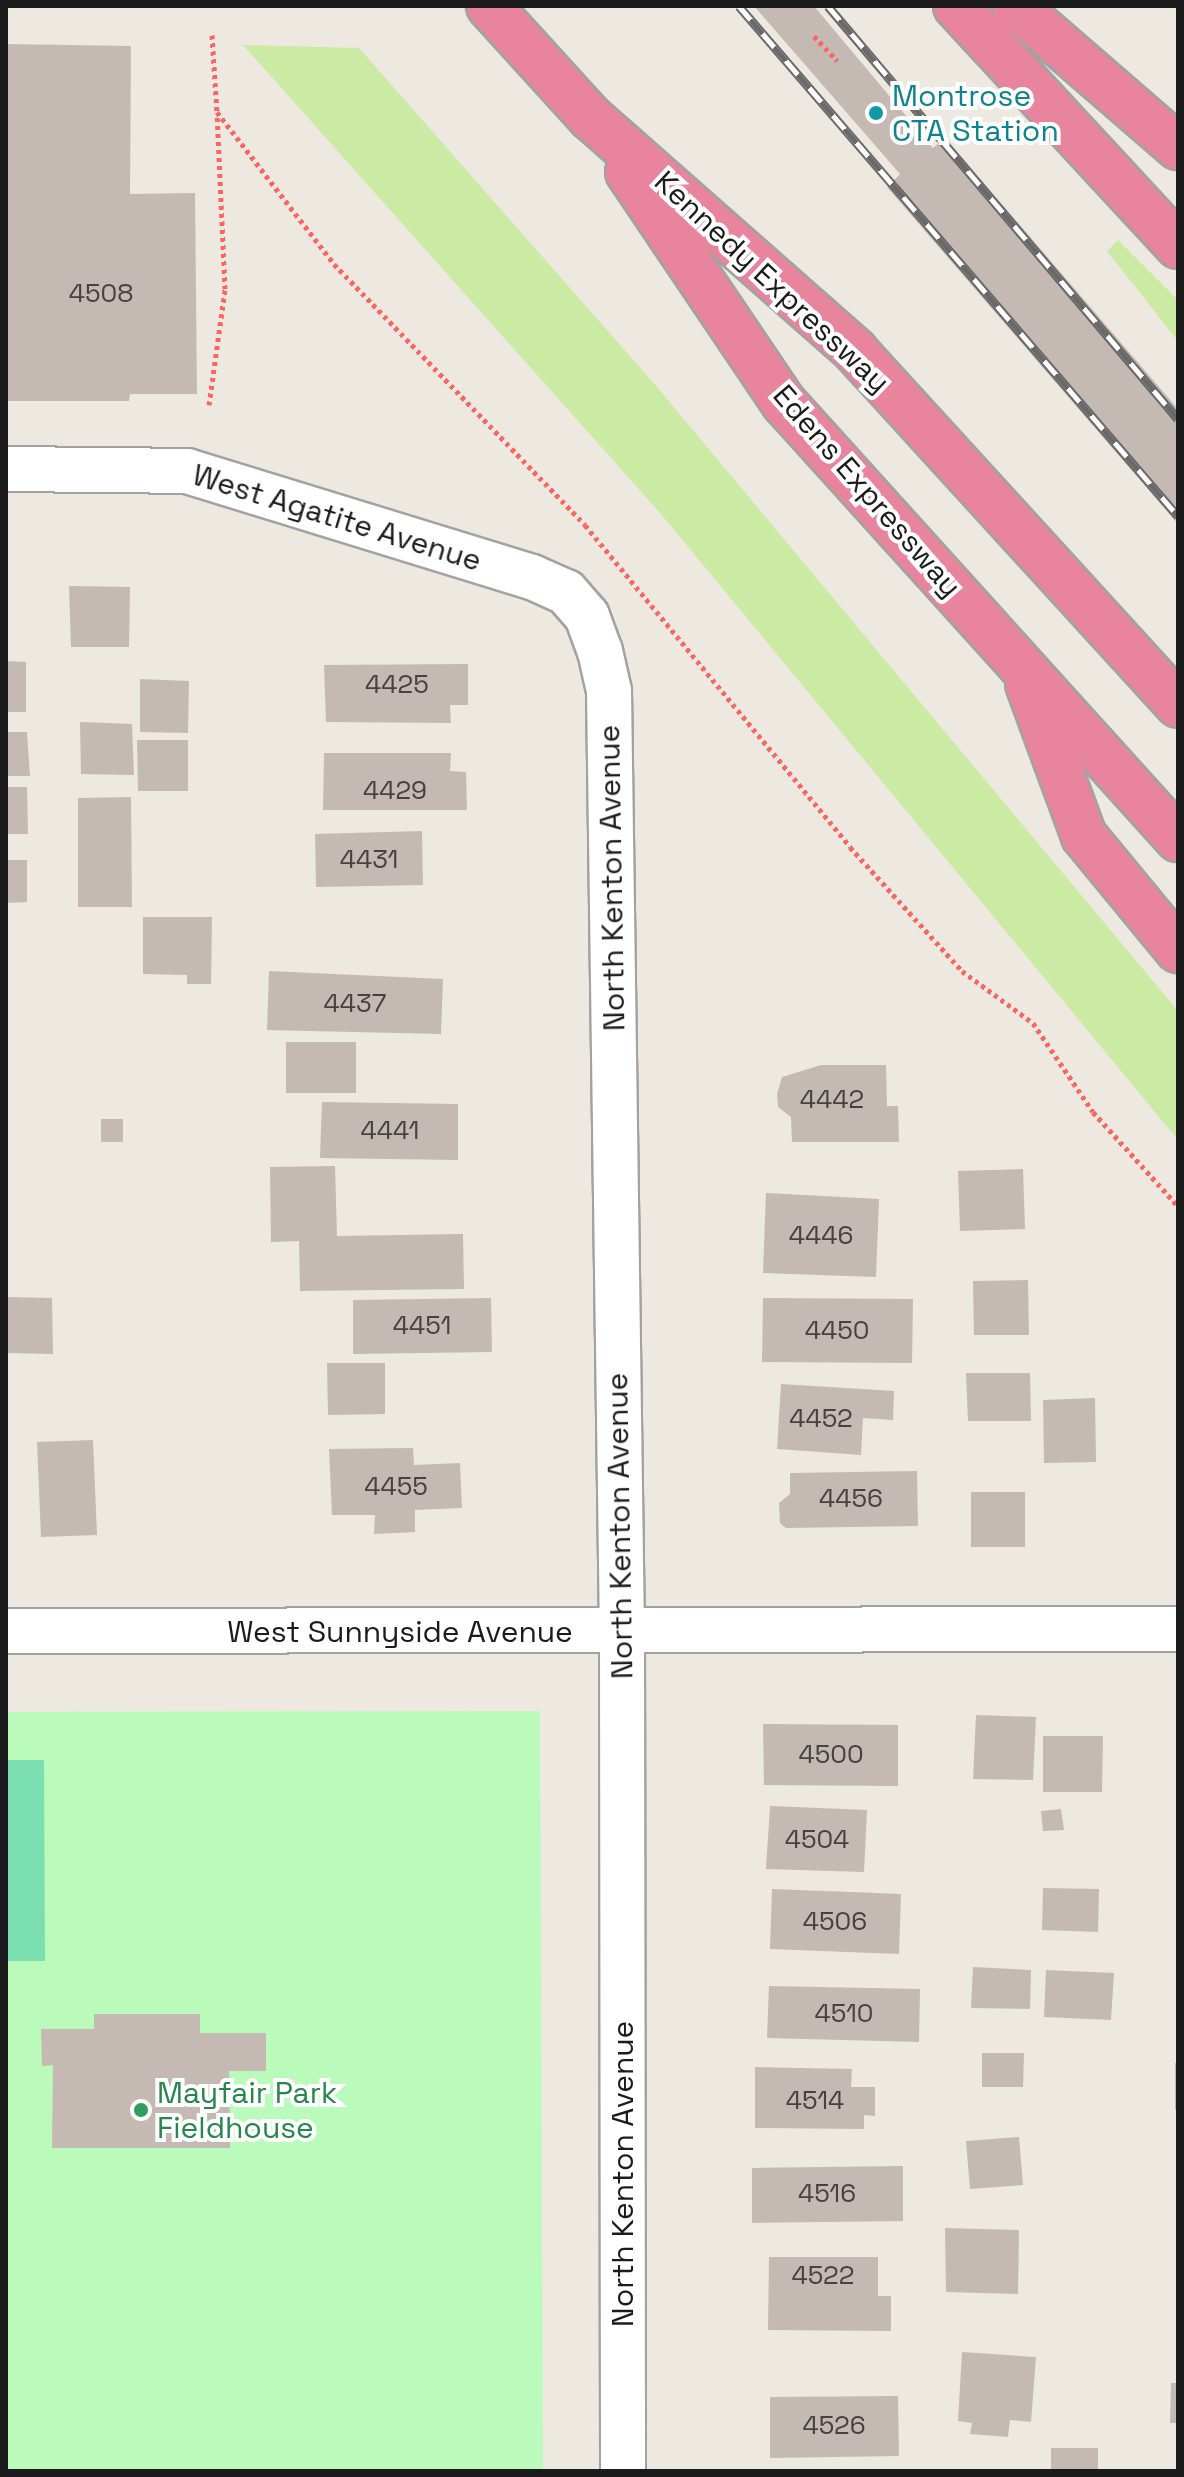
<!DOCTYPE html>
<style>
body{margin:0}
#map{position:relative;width:1184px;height:2477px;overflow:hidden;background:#ede8e0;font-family:"Space Grotesk",sans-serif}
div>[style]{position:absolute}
.grass>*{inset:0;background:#cbeaa3}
.park>*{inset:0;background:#bafaba}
.pitch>*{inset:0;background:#7bdfb1}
.building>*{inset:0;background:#c5b9b3}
.path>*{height:5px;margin-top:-2.5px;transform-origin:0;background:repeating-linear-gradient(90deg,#fd6561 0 4px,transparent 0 8px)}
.roads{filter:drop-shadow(2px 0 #a2a2a2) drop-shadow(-2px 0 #a2a2a2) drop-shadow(0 2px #a2a2a2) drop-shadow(0 -2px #a2a2a2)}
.minor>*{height:44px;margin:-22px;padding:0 22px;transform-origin:22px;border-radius:22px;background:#fff}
.highway>*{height:44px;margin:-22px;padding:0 22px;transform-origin:22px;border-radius:22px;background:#e8849e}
.rail>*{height:9px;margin-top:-4.5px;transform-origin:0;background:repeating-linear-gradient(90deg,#fff 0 18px,#696969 0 36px);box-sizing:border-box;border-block:2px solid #696969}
.dots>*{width:22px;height:22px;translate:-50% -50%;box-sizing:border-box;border:4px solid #fff;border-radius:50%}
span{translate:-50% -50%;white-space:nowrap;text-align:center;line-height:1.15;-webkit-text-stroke:8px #fff;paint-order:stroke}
.number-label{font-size:26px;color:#464241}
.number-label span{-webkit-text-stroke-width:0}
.culture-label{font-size:30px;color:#0d838f}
.left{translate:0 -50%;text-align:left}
.street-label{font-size:30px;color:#1b1b1b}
.leisure-label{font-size:30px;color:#27864d}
.frame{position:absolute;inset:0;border:8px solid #1b1b1b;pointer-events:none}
</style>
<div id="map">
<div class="grass">
<i style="clip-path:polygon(243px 45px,359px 48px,657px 387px,1178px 1011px,1178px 1140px,661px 514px)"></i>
<i style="clip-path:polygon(1118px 240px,1178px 300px,1178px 341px,1107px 251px)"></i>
</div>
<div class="park">
<i style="clip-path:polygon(540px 1711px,543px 2471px,6px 2471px,6px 1712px)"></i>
</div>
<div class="pitch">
<i style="clip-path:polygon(6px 1760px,44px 1760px,45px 1961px,6px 1961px)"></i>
</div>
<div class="building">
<i style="clip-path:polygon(754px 6px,814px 6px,933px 148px,945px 138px,1178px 409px,1178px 524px,887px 187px,900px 174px)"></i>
<i style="clip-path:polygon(6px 44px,131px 46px,130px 194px,195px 193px,197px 394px,130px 394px,129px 401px,6px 401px)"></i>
<i style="clip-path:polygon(69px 586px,130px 587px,129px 647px,71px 647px)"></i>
<i style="clip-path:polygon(6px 661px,26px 662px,26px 712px,6px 712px)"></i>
<i style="clip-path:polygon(468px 664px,468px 705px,450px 705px,451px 723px,326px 722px,324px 665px)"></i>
<i style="clip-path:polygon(140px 679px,189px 681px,188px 733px,140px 732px)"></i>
<i style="clip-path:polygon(80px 722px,132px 724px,134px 775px,81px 774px)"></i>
<i style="clip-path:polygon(6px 732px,27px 732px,30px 776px,6px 776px)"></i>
<i style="clip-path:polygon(137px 740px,188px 740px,188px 791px,138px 791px)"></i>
<i style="clip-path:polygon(324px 753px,451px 753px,450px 771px,466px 772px,467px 810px,323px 810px)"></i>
<i style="clip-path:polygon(6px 787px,27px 787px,28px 834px,6px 834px)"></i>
<i style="clip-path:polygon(131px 797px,132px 907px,78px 907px,78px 798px)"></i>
<i style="clip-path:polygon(422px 831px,423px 885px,316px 887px,315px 834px)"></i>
<i style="clip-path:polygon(6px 860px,27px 860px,27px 902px,6px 903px)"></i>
<i style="clip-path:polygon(143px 917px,212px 917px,211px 984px,187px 984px,187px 975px,143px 974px)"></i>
<i style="clip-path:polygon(269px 971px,443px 979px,441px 1034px,267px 1030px)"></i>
<i style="clip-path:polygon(286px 1042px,356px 1042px,356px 1093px,286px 1093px)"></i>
<i style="clip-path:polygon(821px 1065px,886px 1065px,887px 1106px,898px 1106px,899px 1142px,792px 1142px,791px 1117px,778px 1107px,777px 1094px,782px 1077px)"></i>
<i style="clip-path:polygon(322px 1102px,458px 1104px,458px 1160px,320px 1158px)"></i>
<i style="clip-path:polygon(101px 1119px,123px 1119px,123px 1142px,101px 1142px)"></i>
<i style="clip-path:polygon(335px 1166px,337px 1236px,463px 1234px,464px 1289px,300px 1291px,299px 1241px,271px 1242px,270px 1167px)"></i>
<i style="clip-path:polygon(1023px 1169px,1025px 1229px,960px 1231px,958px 1171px)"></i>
<i style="clip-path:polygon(766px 1193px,879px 1199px,876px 1277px,763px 1273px)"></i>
<i style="clip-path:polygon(1028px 1280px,1029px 1335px,974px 1335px,973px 1281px)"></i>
<i style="clip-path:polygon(6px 1297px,52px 1298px,53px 1354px,6px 1353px)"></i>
<i style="clip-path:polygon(491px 1298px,492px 1352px,353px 1354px,353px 1300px)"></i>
<i style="clip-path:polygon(763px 1298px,913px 1299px,912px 1363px,762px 1362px)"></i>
<i style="clip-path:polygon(327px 1363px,385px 1363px,385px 1414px,328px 1415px)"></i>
<i style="clip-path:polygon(966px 1373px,1030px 1373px,1031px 1421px,968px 1421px)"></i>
<i style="clip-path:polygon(781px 1384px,894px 1391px,893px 1420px,863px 1418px,861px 1455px,777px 1449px)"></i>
<i style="clip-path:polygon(1095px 1398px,1096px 1462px,1044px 1463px,1043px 1400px)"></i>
<i style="clip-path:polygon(93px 1440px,97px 1535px,41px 1537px,37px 1442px)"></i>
<i style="clip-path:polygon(413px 1448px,414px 1465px,460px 1463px,462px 1508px,415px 1510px,415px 1532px,374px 1534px,375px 1515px,332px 1515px,329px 1449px)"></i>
<i style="clip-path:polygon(917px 1471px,918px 1526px,786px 1528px,780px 1523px,779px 1503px,790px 1494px,790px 1473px)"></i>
<i style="clip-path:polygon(971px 1492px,1025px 1492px,1025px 1547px,971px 1547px)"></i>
<i style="clip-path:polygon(976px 1715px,1036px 1717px,1033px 1780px,973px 1779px)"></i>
<i style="clip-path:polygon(763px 1724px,898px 1725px,898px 1786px,764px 1785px)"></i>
<i style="clip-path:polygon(1043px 1736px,1103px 1736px,1102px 1792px,1043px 1792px)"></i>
<i style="clip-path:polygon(770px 1806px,867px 1810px,864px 1872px,766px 1869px)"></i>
<i style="clip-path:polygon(1061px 1809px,1064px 1830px,1043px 1831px,1041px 1811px)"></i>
<i style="clip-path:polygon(1043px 1888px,1099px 1889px,1098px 1932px,1042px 1930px)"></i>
<i style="clip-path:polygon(772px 1889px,901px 1894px,899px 1954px,770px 1949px)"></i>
<i style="clip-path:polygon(973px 1967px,1031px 1970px,1030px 2009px,971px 2008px)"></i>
<i style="clip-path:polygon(1046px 1970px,1114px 1973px,1111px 2020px,1044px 2017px)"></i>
<i style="clip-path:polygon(769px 1986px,920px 1989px,919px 2042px,767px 2038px)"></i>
<i style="clip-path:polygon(94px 2014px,200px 2014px,200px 2033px,266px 2033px,266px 2071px,229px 2071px,230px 2148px,52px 2148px,53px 2065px,42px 2066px,41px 2029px,94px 2029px)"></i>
<i style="clip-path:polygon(982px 2053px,1024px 2053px,1023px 2087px,982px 2087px)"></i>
<i style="clip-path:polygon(1175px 2063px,1178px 2063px,1178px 2110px,1175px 2110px)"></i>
<i style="clip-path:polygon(755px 2067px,852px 2069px,851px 2087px,875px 2087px,875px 2116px,864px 2115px,864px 2129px,755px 2128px)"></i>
<i style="clip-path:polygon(1019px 2137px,1023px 2185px,970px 2189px,966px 2141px)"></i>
<i style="clip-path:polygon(903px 2166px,903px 2221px,752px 2223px,752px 2168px)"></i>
<i style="clip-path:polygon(945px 2228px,1019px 2230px,1018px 2294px,946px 2292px)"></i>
<i style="clip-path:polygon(769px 2257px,878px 2257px,878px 2296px,891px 2296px,891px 2331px,768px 2330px)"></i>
<i style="clip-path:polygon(962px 2352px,1036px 2357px,1031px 2422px,1010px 2420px,1008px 2437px,970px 2434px,972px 2423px,958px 2421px)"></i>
<i style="clip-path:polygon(1171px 2383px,1178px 2383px,1178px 2423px,1170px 2423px)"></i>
<i style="clip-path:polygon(898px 2396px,899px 2456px,770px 2458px,770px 2397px)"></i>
<i style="clip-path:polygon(1051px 2448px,1098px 2448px,1098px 2471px,1051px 2471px)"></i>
</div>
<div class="path">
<i style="left:212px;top:35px;width:77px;rotate:86.3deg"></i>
<i style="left:217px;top:112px;width:192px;rotate:52.4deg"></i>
<i style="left:334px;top:264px;width:362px;rotate:46.1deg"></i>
<i style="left:585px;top:525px;width:417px;rotate:50.5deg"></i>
<i style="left:850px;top:847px;width:167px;rotate:47.9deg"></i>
<i style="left:962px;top:971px;width:88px;rotate:36.2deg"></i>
<i style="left:1033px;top:1023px;width:107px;rotate:56deg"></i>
<i style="left:1093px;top:1112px;width:127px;rotate:47.9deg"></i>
<i style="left:814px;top:36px;width:34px;rotate:47deg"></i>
<i style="left:209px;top:405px;width:117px;rotate:-82.1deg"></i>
<i style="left:225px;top:289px;width:176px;rotate:-92.6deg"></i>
</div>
<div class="roads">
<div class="minor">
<i style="left:6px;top:469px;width:181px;rotate:0.6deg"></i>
<i style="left:187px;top:471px;width:361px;rotate:17.1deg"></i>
<i style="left:532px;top:577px;width:37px;rotate:24deg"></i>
<i style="left:566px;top:592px;width:32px;rotate:49deg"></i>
<i style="left:587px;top:616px;width:37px;rotate:70deg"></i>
<i style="left:600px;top:651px;width:41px;rotate:77.3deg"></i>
<i style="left:609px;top:691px;width:941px;rotate:89.21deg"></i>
<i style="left:622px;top:1632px;width:839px;rotate:89.93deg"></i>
<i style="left:6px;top:1631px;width:1172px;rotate:-0.1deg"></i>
</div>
<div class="highway">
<i style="left:489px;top:6px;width:150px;rotate:47.7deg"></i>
<i style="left:590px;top:117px;width:354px;rotate:41.4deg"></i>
<i style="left:855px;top:351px;width:479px;rotate:47.6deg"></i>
<i style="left:956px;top:6px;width:327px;rotate:47.2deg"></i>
<i style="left:1015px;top:6px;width:216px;rotate:40.9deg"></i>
<i style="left:628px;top:172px;width:279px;rotate:56deg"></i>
<i style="left:784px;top:403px;width:588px;rotate:47.9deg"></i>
<i style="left:1028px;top:684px;width:162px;rotate:69.8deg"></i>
<i style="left:1084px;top:836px;width:148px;rotate:50.5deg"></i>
</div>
</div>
<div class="rail">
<i style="left:739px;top:6px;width:673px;rotate:49.28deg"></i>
<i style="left:828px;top:6px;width:541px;rotate:49.72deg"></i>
</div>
<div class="dots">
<i style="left:876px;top:113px;background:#0f9aa8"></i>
<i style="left:141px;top:2110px;background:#2e9e5b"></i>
</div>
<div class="number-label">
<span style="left:101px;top:294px">4508</span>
<span style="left:397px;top:685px">4425</span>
<span style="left:395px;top:791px">4429</span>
<span style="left:369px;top:860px">4431</span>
<span style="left:355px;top:1004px">4437</span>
<span style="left:832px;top:1100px">4442</span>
<span style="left:390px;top:1131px">4441</span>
<span style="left:821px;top:1236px">4446</span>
<span style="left:422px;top:1326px">4451</span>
<span style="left:837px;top:1331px">4450</span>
<span style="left:821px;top:1419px">4452</span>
<span style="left:396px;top:1487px">4455</span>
<span style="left:851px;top:1499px">4456</span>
<span style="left:831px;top:1755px">4500</span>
<span style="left:817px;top:1840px">4504</span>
<span style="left:835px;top:1922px">4506</span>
<span style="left:844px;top:2014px">4510</span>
<span style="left:815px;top:2101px">4514</span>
<span style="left:827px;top:2194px">4516</span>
<span style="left:823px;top:2276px">4522</span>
<span style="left:834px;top:2426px">4526</span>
</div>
<div class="culture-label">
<span class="left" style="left:892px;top:113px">Montrose<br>CTA Station</span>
</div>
<div class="street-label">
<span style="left:772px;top:282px;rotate:43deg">Kennedy Expressway</span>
<span style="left:867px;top:491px;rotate:49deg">Edens Expressway</span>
<span style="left:337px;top:518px;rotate:17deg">West Agatite Avenue</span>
<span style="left:612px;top:878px;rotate:-91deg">North Kenton Avenue</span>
<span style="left:620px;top:1526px;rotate:-91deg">North Kenton Avenue</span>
<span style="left:400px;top:1632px">West Sunnyside Avenue</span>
<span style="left:623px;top:2174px;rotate:-90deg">North Kenton Avenue</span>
</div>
<div class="leisure-label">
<span class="left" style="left:157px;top:2110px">Mayfair Park<br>Fieldhouse</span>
</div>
<div class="frame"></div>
</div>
